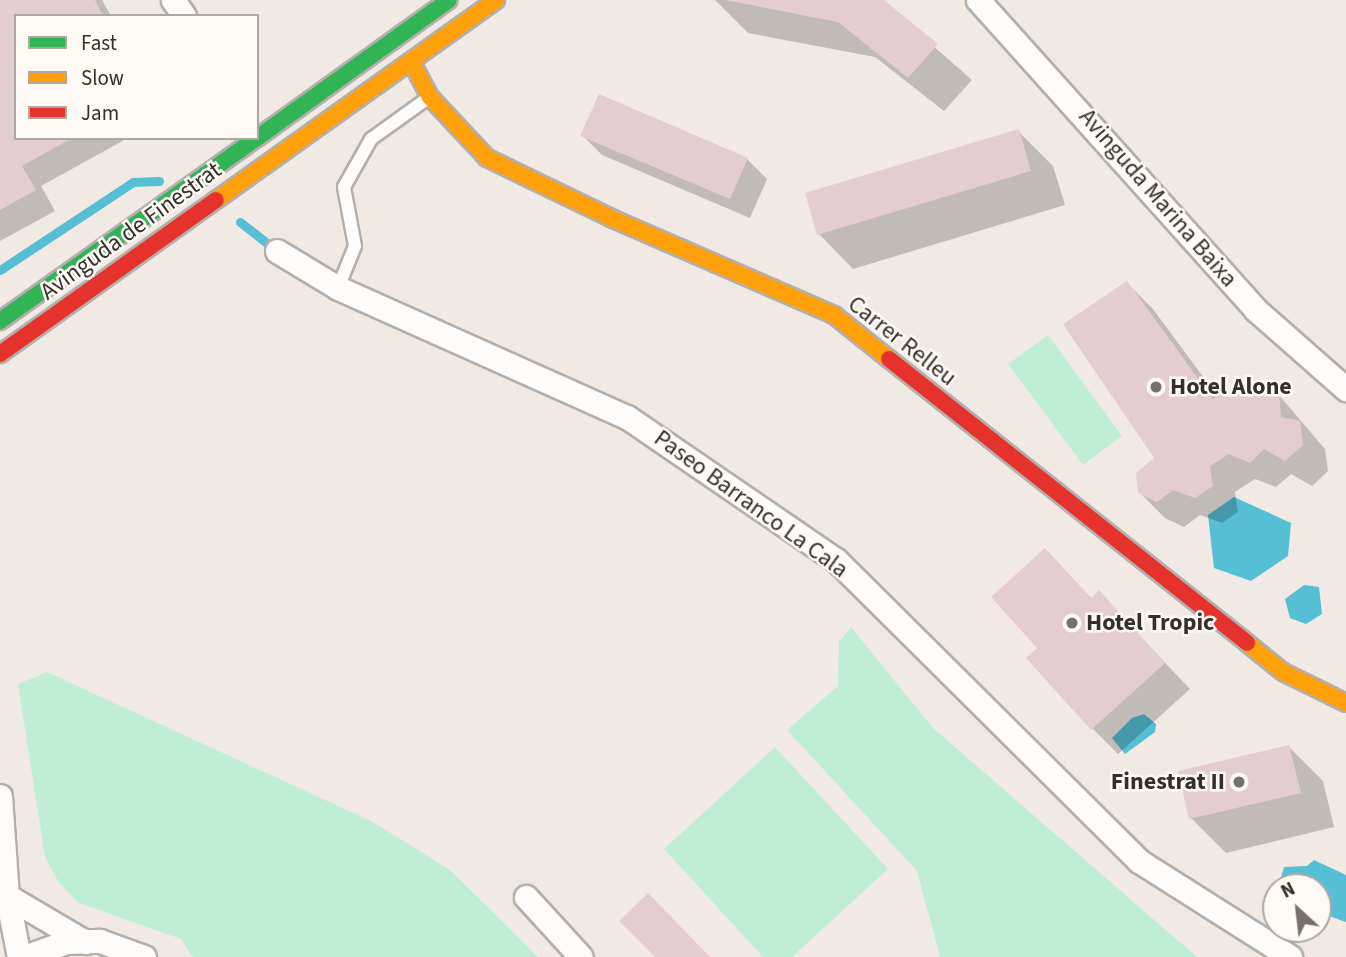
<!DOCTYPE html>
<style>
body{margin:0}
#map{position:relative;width:1346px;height:957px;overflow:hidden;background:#f1eae4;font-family:"Source Sans 3",sans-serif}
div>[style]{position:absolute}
.green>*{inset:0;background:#c0eed4}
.water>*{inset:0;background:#56bfd5}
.shadow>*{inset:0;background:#0003}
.stream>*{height:9px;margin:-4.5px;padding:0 4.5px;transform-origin:4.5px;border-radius:4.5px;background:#56bfd5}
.building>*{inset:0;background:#e3cdd1}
.roads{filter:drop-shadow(2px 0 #b4afab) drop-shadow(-2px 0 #b4afab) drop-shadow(0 2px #b4afab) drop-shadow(0 -2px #b4afab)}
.lane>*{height:12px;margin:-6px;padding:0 6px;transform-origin:6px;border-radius:6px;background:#fdfcfb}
.street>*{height:23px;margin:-11.5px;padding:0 11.5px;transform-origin:11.5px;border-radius:11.5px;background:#fdfcfb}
.fast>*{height:16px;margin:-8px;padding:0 8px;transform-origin:8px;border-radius:8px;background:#30b455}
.slow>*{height:16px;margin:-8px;padding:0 8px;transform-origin:8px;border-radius:8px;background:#ff9f0a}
.jam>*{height:16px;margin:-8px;padding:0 8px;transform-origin:8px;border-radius:8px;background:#e5322d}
.dots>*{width:19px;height:19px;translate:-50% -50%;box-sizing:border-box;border:4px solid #fdf9f4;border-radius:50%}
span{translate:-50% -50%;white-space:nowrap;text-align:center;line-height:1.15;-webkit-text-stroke:5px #fdf9f4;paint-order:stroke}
.street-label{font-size:24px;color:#342f2b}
.poi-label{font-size:24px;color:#342f2b;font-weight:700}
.left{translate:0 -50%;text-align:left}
.right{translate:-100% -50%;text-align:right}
.legend{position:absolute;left:14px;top:14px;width:245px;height:126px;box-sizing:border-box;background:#fdf9f4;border:2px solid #ada8a4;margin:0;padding:9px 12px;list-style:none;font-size:21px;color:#342f2b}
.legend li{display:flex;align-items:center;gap:14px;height:35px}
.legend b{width:35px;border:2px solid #ada8a4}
.north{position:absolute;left:1262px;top:873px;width:70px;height:70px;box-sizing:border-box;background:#fdf9f4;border:2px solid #ada8a4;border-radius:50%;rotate:333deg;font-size:19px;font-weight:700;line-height:28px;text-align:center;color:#342f2b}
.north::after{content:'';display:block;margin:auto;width:24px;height:32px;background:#76706c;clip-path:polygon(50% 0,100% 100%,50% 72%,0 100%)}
</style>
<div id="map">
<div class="green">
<i style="clip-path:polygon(1048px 335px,1122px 436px,1083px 465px,1008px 364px)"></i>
<i style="clip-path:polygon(851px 627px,933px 728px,1197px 957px,940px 957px,917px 871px,787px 730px,838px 686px,839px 642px)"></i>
<i style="clip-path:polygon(47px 672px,373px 822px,450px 870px,538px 957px,193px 957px,181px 939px,79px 903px,59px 883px,45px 857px,18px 684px)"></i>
<i style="clip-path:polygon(775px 747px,888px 869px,792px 957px,763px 957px,664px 849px)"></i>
</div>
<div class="water">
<i style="clip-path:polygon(1234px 497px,1291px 523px,1288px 556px,1251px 581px,1214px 568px,1208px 515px)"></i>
<i style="clip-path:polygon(1304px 585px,1319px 587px,1322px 614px,1306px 624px,1290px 618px,1285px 599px)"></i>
<i style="clip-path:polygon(1144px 714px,1156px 724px,1155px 732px,1125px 754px,1112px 738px,1132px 718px)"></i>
<i style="clip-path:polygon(1314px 860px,1346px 875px,1346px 922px,1318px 912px,1318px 887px,1278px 887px,1284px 867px,1307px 866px)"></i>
</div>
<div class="shadow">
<i style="clip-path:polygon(0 0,102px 0,111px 16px,16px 16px,16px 138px,128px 138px,41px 186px,55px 211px,0 241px)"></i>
<i style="clip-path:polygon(715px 0,881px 0,972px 80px,944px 111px,875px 57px,748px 33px)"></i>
<i style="clip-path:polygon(1018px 131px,1053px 166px,1065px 205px,853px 269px,819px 234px)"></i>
<i style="clip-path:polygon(582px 135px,747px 159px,767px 179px,750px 218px,602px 155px)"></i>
<i style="clip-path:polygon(1127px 283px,1153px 309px,1218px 397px,1278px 394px,1325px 449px,1328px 471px,1312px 486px,1291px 474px,1276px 487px,1255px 479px,1235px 492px,1238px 512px,1222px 523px,1200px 515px,1184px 527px,1165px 518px,1139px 492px,1157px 459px)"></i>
<i style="clip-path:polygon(1045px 550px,1092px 599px,1099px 593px,1190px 689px,1118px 754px,1092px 728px,1039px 648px)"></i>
<i style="clip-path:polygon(1289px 747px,1323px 781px,1334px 827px,1226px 853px,1191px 818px)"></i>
</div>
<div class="stream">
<i style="left:240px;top:222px;width:47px;rotate:38.1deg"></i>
<i style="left:0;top:270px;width:159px;rotate:-33.5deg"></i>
<i style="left:133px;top:182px;width:26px;rotate:-2deg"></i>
</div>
<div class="building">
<i style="clip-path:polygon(0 0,95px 0,103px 16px,16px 16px,16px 138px,72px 138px,22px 166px,36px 190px,0 210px)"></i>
<i style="clip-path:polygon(725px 0,884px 0,938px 44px,908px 78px,838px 22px)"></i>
<i style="clip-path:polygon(599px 94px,748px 158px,730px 199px,580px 136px)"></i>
<i style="clip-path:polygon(1019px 129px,1031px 171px,817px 235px,805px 193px)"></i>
<i style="clip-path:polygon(1127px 281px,1213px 399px,1223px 391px,1241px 396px,1254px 383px,1279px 392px,1281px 417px,1300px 421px,1303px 445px,1285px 461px,1264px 449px,1250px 463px,1229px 454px,1210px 466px,1213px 486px,1195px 498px,1173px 490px,1157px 502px,1138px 493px,1136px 473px,1154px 458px,1063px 324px)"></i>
<i style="clip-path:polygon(1045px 548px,1091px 598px,1099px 590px,1165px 663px,1091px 730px,1026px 658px,1037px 648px,991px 597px)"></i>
<i style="clip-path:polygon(1289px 745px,1301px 793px,1189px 819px,1178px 771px)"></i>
<i style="clip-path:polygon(648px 893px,710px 957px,655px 957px,619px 921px)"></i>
</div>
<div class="roads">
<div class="lane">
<i style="left:338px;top:288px;width:45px;rotate:-68deg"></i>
<i style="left:355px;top:246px;width:60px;rotate:-100.6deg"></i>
<i style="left:344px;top:187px;width:55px;rotate:-60.6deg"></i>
<i style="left:371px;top:139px;width:70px;rotate:-35.7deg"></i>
</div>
<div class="street">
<i style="left:173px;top:0;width:19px;rotate:55deg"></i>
<i style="left:978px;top:0;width:416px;rotate:48.1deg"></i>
<i style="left:1256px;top:310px;width:120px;rotate:41.3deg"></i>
<i style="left:277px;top:251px;width:71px;rotate:31.2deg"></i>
<i style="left:338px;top:288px;width:316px;rotate:24.1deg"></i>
<i style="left:627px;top:417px;width:253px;rotate:34.4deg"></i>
<i style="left:836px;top:560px;width:427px;rotate:44.8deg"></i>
<i style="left:1139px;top:861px;width:179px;rotate:32.4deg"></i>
<i style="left:0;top:796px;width:100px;rotate:86deg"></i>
<i style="left:7px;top:896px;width:62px;rotate:78.9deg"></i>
<i style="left:7px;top:896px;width:91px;rotate:30.5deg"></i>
<i style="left:526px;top:897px;width:81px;rotate:47.5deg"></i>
<i style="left:24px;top:957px;width:45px;rotate:-19.7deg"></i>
<i style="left:66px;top:942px;width:34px;rotate:-2deg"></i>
<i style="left:100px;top:941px;width:47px;rotate:20deg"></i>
</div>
<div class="fast">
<i style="left:257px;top:138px;width:236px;rotate:-35.7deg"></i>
<i style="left:0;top:321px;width:315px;rotate:-35.5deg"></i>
</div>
<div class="slow">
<i style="left:411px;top:61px;width:41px;rotate:62.2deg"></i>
<i style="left:430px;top:97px;width:83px;rotate:46.9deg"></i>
<i style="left:487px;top:158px;width:138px;rotate:25.8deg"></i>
<i style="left:611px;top:218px;width:243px;rotate:23.5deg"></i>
<i style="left:834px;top:315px;width:70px;rotate:38.7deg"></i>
<i style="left:216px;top:200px;width:344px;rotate:-35.5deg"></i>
<i style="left:1247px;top:643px;width:46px;rotate:38.9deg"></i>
<i style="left:1283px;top:672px;width:70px;rotate:26.2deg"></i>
</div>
<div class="jam">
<i style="left:0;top:354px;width:265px;rotate:-35.5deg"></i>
<i style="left:889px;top:359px;width:457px;rotate:38.4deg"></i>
</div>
</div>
<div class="dots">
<i style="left:1156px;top:387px;background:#76706c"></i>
<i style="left:1072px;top:623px;background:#76706c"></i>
<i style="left:1239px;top:782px;background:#76706c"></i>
</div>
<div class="street-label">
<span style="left:1158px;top:198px;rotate:49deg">Avinguda Marina Baixa</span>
<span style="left:131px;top:231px;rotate:-36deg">Avinguda de Finestrat</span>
<span style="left:902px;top:341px;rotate:38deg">Carrer Relleu</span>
<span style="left:751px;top:504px;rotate:36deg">Paseo Barranco La Cala</span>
</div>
<div class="poi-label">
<span class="left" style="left:1170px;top:387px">Hotel Alone</span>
<span class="left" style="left:1086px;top:623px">Hotel Tropic</span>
<span class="right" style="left:1225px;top:782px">Finestrat II</span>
</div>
<ul class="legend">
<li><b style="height:9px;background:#30b455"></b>Fast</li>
<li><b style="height:9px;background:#ff9f0a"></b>Slow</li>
<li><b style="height:9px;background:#e5322d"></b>Jam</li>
</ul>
<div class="north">N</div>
</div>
